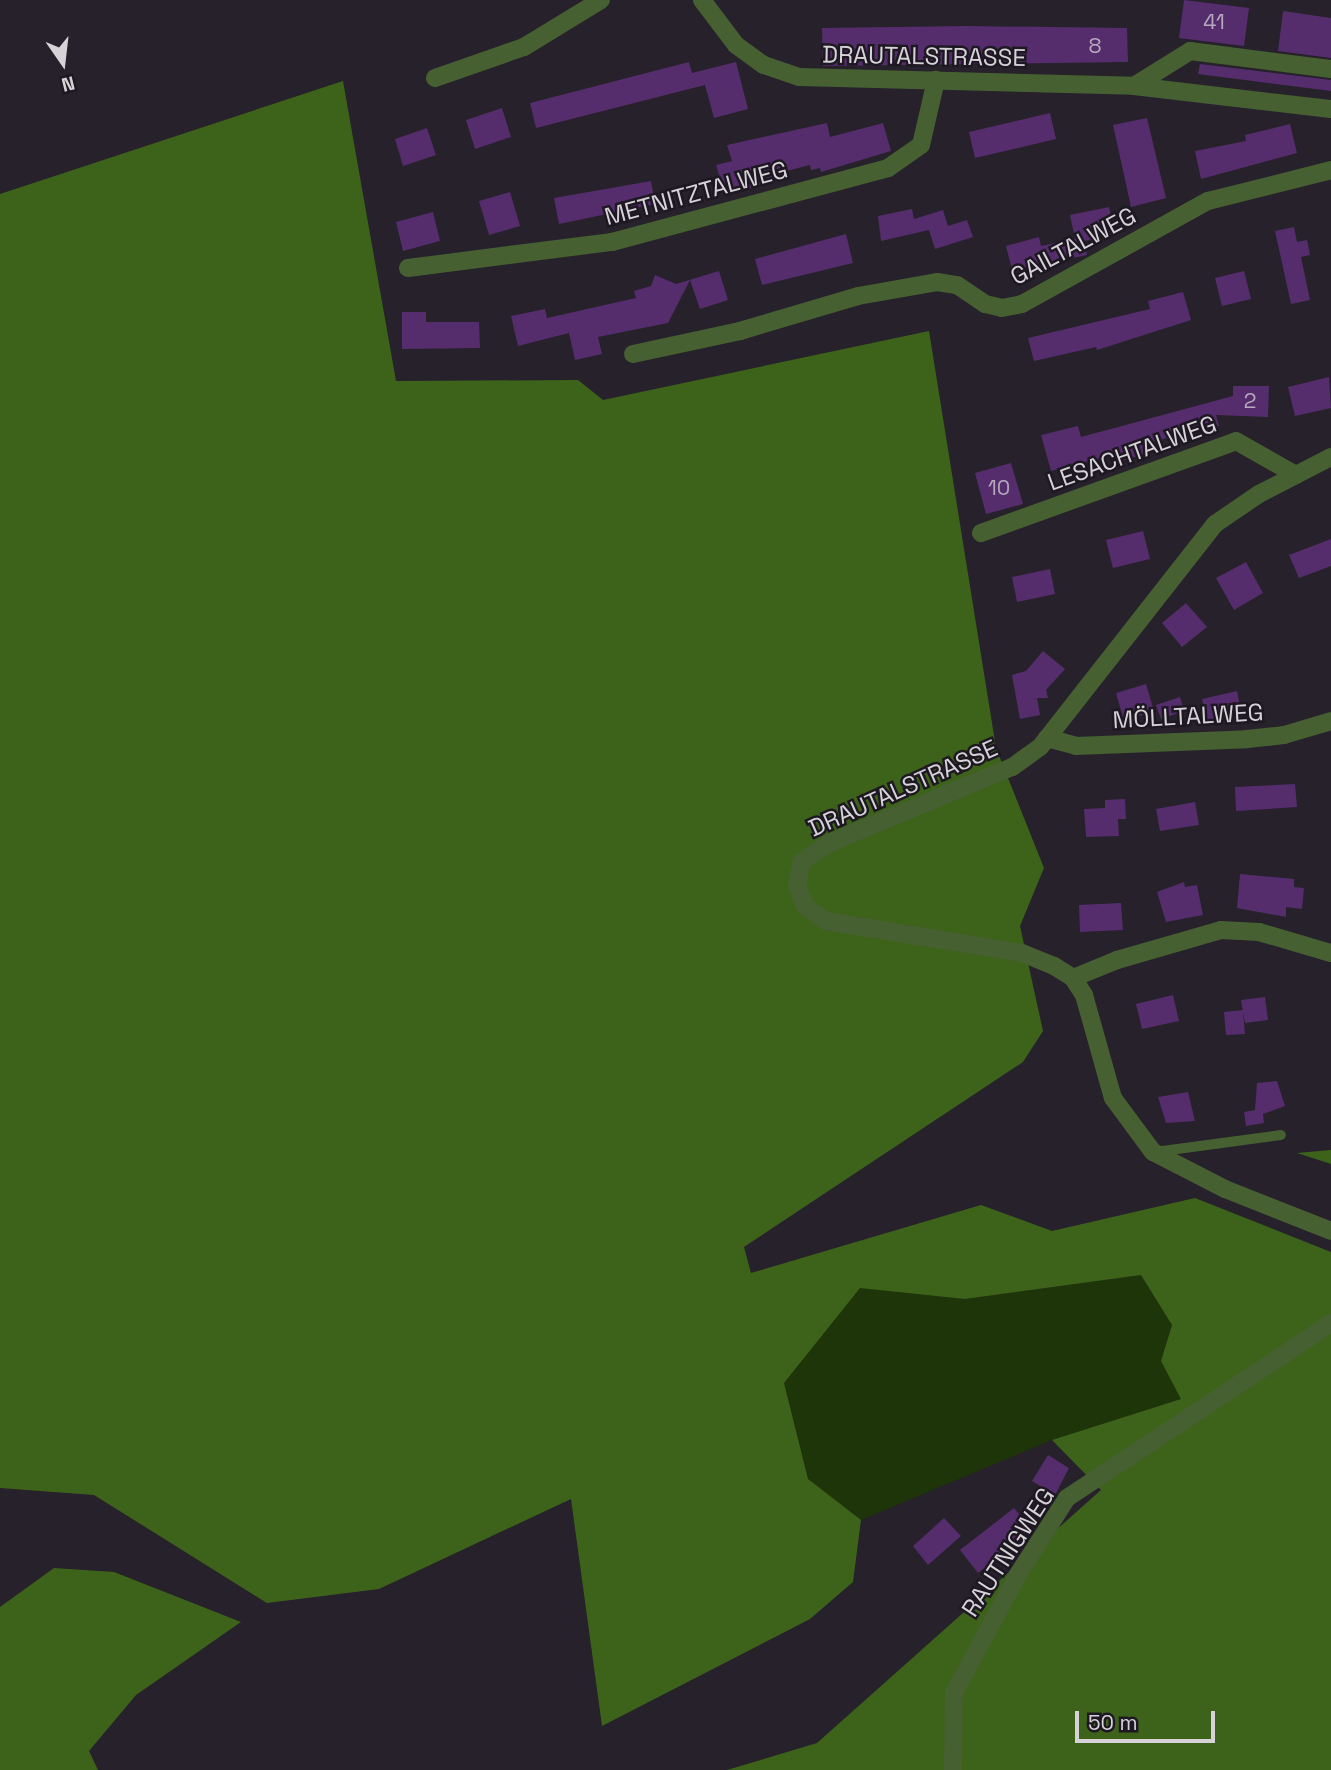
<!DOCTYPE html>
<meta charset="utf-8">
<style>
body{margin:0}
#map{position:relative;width:1331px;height:1770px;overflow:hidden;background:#26212a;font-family:"Space Grotesk",sans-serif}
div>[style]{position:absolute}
.green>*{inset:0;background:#1e3509}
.forest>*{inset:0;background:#3d631a}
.building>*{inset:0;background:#552d6d}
.lane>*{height:10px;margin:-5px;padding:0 5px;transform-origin:5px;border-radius:5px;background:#466032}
.street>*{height:18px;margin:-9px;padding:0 9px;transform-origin:9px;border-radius:9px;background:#466032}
span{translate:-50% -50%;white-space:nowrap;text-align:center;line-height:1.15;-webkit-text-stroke:5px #1d1821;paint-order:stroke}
.number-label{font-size:21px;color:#b6a9bd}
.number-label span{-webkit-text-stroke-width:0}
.street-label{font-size:24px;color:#d6d2d8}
.north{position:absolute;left:28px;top:28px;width:70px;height:70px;-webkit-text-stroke:5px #1d1821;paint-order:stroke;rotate:166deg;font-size:19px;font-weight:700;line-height:28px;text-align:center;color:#d6d2d8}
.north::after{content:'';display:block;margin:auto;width:24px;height:32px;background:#d6d2d8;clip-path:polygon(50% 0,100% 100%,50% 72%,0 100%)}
.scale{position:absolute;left:1075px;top:1711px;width:140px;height:32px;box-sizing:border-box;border:4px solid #d6d2d8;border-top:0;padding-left:9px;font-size:21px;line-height:24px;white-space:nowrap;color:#d6d2d8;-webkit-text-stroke:5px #1d1821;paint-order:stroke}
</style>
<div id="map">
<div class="green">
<i style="clip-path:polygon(1141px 1275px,1172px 1325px,1161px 1361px,1182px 1399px,1052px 1440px,861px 1520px,808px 1480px,784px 1383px,860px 1287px,965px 1299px)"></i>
</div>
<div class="forest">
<i style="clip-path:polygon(343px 81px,396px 381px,578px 380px,603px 400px,929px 331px,996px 748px,1044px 868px,1020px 926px,1043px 1031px,1023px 1062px,744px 1247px,751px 1273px,981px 1205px,1052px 1231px,1195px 1198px,1331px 1252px,1331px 1770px,727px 1770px,817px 1743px,1101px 1490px,1052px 1440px,1181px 1399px,1161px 1361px,1172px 1325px,1141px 1275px,965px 1299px,860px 1288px,784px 1383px,808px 1479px,861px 1520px,853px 1582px,810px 1619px,602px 1726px,571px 1499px,379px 1589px,267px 1603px,94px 1495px,0 1488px,0 194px)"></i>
<i style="clip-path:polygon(1331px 1150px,1331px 1164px,1297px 1153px)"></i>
<i style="clip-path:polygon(54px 1568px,114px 1572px,241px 1622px,136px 1695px,89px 1751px,98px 1770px,0 1770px,0 1607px)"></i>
</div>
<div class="building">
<i style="clip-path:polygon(1184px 0,1249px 8px,1244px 46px,1179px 38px)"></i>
<i style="clip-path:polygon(1283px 11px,1331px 18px,1331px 58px,1278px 51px)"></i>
<i style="clip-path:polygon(966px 26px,1127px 28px,1128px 62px,823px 66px,822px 28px)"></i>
<i style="clip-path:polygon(689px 62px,692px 73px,736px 62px,748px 109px,714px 118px,705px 85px,536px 128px,530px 103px)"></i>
<i style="clip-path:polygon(1200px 64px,1331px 80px,1331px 91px,1198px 74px)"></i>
<i style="clip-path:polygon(502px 108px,511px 137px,475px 149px,466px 120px)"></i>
<i style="clip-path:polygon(1050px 113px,1056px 139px,975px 158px,969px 132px)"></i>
<i style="clip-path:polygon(1147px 118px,1166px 198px,1131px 207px,1113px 125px)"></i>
<i style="clip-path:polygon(827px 123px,830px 137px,883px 123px,891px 151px,821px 172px,820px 168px,811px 170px,810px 165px,778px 173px,779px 180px,725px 195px,716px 165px,732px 161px,727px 145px)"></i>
<i style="clip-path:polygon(1290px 124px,1297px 153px,1201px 179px,1195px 151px,1246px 141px,1245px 135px)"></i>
<i style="clip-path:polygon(427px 128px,436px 155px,403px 166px,395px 139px)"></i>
<i style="clip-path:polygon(651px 181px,655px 204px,559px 224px,554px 198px)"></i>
<i style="clip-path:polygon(510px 192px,520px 226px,489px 235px,479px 201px)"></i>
<i style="clip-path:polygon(1109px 207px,1115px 234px,1084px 241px,1087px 255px,1012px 270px,1006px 246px,1039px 237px,1041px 246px,1075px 239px,1070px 215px)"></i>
<i style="clip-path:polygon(912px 209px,914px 219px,943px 210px,948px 226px,967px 220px,973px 237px,935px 249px,929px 230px,881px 241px,878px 216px)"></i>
<i style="clip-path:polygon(433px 212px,440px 241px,403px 251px,396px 222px)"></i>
<i style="clip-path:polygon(1294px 227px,1297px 242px,1307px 240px,1310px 255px,1301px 257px,1310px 300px,1291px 304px,1275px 231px)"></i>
<i style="clip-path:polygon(846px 234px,853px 263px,762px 285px,755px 259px)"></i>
<i style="clip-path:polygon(719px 271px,728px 300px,700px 309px,690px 280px,668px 323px,598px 337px,602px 354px,575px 360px,569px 333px,518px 346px,511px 316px,545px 309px,547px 318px,636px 298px,634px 291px,651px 286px,655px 275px,676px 284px)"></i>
<i style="clip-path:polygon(1244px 271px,1251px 299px,1222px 306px,1215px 278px)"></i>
<i style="clip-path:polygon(1183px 292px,1191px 320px,1097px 350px,1096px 347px,1034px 361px,1028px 338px,1150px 309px,1148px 301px)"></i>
<i style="clip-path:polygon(402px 312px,426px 312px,426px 322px,479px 322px,480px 348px,402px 349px)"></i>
<i style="clip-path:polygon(1329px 377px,1331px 408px,1295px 416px,1288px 387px)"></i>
<i style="clip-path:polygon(1233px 386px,1269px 386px,1268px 417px,1216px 415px,1219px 426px,1146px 443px,1149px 453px,1113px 463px,1111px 455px,1051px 471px,1041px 435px,1078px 426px,1081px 437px,1233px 396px)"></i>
<i style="clip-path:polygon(1011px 463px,1023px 504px,986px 514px,975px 473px)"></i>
<i style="clip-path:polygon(1143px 531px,1150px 559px,1113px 568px,1106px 540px)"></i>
<i style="clip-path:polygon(1331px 539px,1331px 566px,1299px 578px,1289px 555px)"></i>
<i style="clip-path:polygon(1246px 562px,1263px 593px,1234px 610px,1216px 578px)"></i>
<i style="clip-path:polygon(1050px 569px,1055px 594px,1017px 602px,1012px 577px)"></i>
<i style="clip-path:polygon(1186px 603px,1207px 627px,1182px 647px,1162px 623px)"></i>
<i style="clip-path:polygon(1043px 651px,1065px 669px,1046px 690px,1048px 698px,1037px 698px,1040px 715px,1020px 719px,1012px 675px,1026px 671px)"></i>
<i style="clip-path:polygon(1146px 684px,1154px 711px,1124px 721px,1116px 693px)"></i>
<i style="clip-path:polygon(1237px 691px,1242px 716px,1208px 724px,1202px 699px)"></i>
<i style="clip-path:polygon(1180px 697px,1184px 711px,1161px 719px,1156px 705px)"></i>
<i style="clip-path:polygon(1295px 784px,1297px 807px,1236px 811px,1235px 787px)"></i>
<i style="clip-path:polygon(1125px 799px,1126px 819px,1118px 819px,1119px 836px,1086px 837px,1084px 809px,1105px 808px,1105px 800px)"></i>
<i style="clip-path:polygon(1195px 802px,1199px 825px,1160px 831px,1156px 809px)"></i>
<i style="clip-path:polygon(1240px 874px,1294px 879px,1294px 887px,1304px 888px,1302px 909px,1286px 907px,1286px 917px,1237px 908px)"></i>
<i style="clip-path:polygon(1184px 882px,1185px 887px,1197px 885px,1203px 915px,1166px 922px,1157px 892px)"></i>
<i style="clip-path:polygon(1121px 903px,1123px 930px,1080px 932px,1079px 905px)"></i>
<i style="clip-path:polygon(1173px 995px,1179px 1021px,1142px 1029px,1136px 1004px)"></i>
<i style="clip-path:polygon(1265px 997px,1268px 1020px,1245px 1023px,1241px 1000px)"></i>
<i style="clip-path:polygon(1243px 1010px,1245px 1034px,1226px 1035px,1224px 1012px)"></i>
<i style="clip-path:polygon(1277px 1081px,1285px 1106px,1263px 1114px,1264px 1123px,1246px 1126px,1244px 1112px,1255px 1110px,1257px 1083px)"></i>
<i style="clip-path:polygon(1188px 1092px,1195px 1121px,1166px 1123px,1158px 1097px)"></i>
<i style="clip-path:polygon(1048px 1455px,1069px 1468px,1055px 1495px,1032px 1481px)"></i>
<i style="clip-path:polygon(1014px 1508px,1032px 1530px,978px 1573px,960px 1550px)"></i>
<i style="clip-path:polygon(944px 1518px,961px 1536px,928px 1565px,913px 1546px)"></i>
</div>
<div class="lane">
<i style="left:1155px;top:1152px;width:127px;rotate:-7.7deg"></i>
</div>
<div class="street">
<i style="left:702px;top:0;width:56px;rotate:52.9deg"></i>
<i style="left:736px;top:45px;width:34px;rotate:36deg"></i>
<i style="left:764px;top:65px;width:37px;rotate:19deg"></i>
<i style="left:799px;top:77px;width:335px;rotate:1.5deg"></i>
<i style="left:1134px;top:86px;width:198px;rotate:6.7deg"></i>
<i style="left:435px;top:78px;width:94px;rotate:-19.2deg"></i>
<i style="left:524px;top:47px;width:90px;rotate:-31.4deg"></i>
<i style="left:1134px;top:86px;width:66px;rotate:-32deg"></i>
<i style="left:1190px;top:51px;width:142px;rotate:7.3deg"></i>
<i style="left:408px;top:268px;width:206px;rotate:-7.3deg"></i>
<i style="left:612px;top:242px;width:286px;rotate:-15deg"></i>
<i style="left:888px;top:168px;width:40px;rotate:-34.9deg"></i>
<i style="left:921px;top:145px;width:67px;rotate:-77deg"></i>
<i style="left:633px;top:354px;width:109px;rotate:-12.1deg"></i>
<i style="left:740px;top:331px;width:123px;rotate:-16.5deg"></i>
<i style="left:858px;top:296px;width:80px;rotate:-10deg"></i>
<i style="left:937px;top:282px;width:20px;rotate:9deg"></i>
<i style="left:957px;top:285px;width:34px;rotate:34deg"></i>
<i style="left:985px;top:304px;width:17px;rotate:13deg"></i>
<i style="left:1002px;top:308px;width:20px;rotate:-11deg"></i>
<i style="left:1022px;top:304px;width:213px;rotate:-29deg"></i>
<i style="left:1208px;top:201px;width:127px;rotate:-14.1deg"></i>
<i style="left:1331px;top:457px;width:81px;rotate:152.8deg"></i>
<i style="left:1259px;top:494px;width:53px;rotate:145.7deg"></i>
<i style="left:1215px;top:524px;width:283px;rotate:128.1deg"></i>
<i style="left:1040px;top:747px;width:34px;rotate:144deg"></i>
<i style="left:1012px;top:767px;width:198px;rotate:157.4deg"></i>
<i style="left:829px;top:843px;width:33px;rotate:145deg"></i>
<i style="left:802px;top:862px;width:23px;rotate:103deg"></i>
<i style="left:797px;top:884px;width:23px;rotate:70deg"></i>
<i style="left:805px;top:906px;width:26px;rotate:36deg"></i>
<i style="left:826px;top:921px;width:199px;rotate:9.3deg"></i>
<i style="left:1022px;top:953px;width:35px;rotate:22deg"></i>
<i style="left:1054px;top:966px;width:22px;rotate:32deg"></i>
<i style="left:1073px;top:978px;width:20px;rotate:57deg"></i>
<i style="left:1084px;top:995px;width:107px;rotate:74.3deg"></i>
<i style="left:1113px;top:1098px;width:67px;rotate:53.5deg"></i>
<i style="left:1153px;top:1152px;width:81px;rotate:27.2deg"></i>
<i style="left:1225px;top:1189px;width:114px;rotate:21.6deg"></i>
<i style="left:981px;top:533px;width:271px;rotate:-19.8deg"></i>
<i style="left:1236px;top:441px;width:69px;rotate:29.5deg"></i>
<i style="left:1047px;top:738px;width:30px;rotate:15deg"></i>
<i style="left:1076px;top:746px;width:171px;rotate:-2.3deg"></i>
<i style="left:1247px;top:739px;width:37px;rotate:-6deg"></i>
<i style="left:1284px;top:735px;width:49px;rotate:-16.6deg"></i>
<i style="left:1073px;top:978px;width:48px;rotate:-22.2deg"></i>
<i style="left:1117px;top:960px;width:108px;rotate:-16.1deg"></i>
<i style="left:1221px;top:930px;width:38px;rotate:3deg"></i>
<i style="left:1259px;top:932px;width:75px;rotate:16.3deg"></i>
<i style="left:953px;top:1770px;width:77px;rotate:-89.3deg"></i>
<i style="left:954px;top:1693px;width:136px;rotate:-61.6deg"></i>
<i style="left:1019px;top:1573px;width:89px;rotate:-57.4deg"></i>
<i style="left:1067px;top:1498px;width:317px;rotate:-33.5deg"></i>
</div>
<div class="number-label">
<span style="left:1214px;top:22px">41</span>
<span style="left:1095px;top:46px">8</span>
<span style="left:1250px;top:401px">2</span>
<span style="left:999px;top:488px">10</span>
</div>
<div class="street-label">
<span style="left:924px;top:56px;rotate:1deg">DRAUTALSTRASSE</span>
<span style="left:696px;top:193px;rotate:-15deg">METNITZTALWEG</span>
<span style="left:1073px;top:246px;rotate:-28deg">GAILTALWEG</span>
<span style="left:1132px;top:453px;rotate:-20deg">LESACHTALWEG</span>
<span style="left:1188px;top:716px;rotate:-3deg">MÖLLTALWEG</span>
<span style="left:903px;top:788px;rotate:-24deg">DRAUTALSTRASSE</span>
<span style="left:1008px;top:1552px;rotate:-57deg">RAUTNIGWEG</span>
</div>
<div class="north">N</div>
<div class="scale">50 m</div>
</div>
